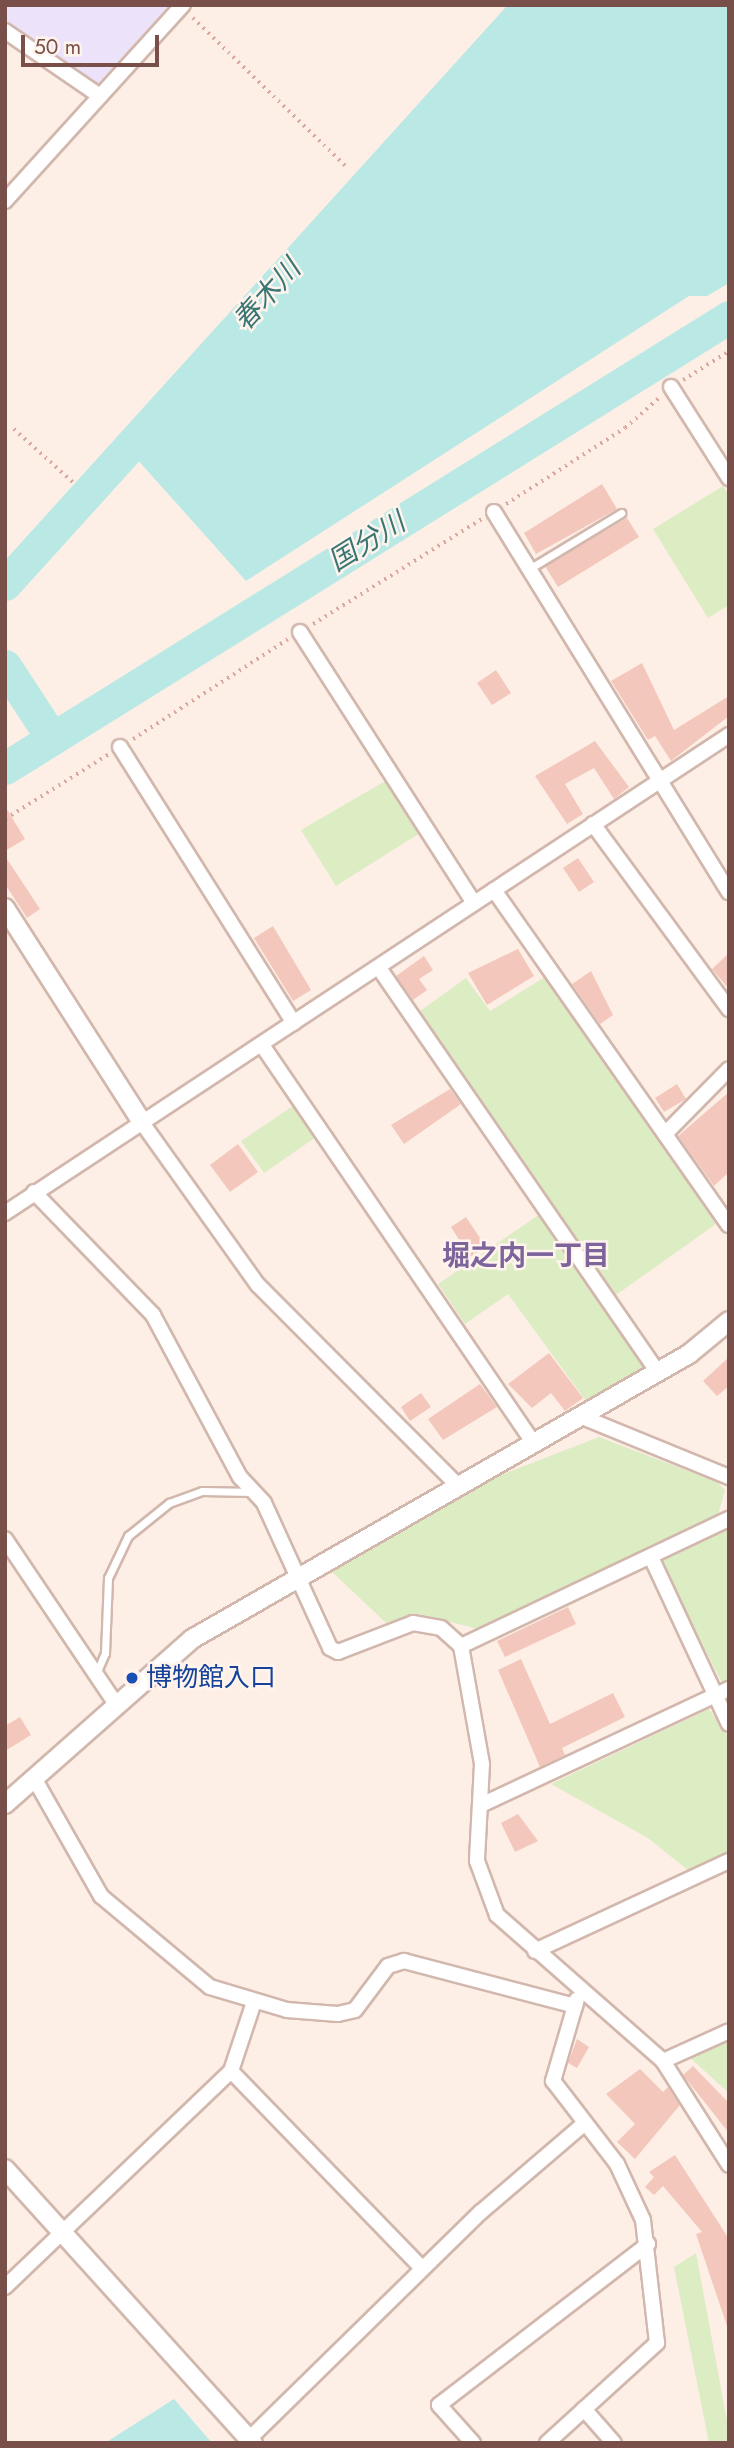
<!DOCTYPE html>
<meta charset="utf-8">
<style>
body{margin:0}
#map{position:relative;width:734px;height:2448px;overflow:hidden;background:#fdefe6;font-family:Jost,"Noto Sans JP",sans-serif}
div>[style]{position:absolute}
.education>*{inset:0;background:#ece2fa}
.green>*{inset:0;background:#dcecc3}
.water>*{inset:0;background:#b9e8e5}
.river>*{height:33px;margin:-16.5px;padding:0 16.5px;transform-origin:16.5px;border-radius:16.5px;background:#b9e8e5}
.building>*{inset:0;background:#f4c7bc}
.path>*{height:3.5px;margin-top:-1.75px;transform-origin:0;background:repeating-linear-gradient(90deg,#d9a99f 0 2px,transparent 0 7px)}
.roads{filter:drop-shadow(2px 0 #d2b7ad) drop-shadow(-2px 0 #d2b7ad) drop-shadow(0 2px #d2b7ad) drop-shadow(0 -2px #d2b7ad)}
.service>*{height:7px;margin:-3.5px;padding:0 3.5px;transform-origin:3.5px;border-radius:3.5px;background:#fff}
.minor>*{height:14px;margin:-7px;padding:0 7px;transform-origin:7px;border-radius:7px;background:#fff}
.tertiary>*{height:18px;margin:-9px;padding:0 9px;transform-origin:9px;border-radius:9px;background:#fff}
.dots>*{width:19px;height:19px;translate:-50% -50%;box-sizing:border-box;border:4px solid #fff4ed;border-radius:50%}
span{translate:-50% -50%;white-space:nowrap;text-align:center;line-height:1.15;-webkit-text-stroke:5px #fff4ed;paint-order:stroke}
.transit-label{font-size:26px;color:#164399}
.left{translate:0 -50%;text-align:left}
.water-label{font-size:28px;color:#397674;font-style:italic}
.neighbourhood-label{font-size:28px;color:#7d659b;font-weight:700}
.frame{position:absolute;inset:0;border:7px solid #785049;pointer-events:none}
.scale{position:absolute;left:21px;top:35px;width:138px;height:32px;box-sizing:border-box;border:4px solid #785049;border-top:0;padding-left:9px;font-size:21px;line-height:24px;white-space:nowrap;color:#785049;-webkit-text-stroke:5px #fff4ed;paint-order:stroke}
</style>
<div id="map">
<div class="education">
<i style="clip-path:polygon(5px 5px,170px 5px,93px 89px,5px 31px)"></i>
</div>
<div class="green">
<i style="clip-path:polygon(723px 486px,729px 495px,729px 605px,708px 618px,653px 529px)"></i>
<i style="clip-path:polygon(387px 780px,420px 833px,336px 886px,301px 830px)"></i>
<i style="clip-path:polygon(545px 977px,716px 1224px,616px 1295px,420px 1011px,466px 978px,490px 1011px)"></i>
<i style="clip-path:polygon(293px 1106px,316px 1137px,264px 1173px,241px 1141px)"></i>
<i style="clip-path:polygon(540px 1214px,642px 1359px,642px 1370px,586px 1401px,508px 1294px,465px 1324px,438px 1284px)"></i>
<i style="clip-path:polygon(599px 1437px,717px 1482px,725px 1490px,718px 1515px,478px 1629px,419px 1614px,386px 1623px,329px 1569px,496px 1477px)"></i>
<i style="clip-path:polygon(729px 1529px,729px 1682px,723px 1685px,664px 1568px,664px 1560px)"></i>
<i style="clip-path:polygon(709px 1709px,729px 1738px,729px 1852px,689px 1871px,648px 1838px,551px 1784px)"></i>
<i style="clip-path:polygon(729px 2039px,729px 2093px,689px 2057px)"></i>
<i style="clip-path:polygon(696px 2253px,729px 2432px,729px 2443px,709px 2443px,674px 2267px)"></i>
</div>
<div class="water">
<i style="clip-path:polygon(542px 5px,729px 5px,729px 283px,707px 296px,689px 296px,246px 581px,136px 458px)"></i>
<i style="clip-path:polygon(174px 2399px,212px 2443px,105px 2443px)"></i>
</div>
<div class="river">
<i style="left:5px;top:584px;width:781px;rotate:-47.85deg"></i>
<i style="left:5px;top:666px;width:86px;rotate:56.9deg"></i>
<i style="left:5px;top:768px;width:853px;rotate:-31.92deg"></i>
</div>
<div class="building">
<i style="clip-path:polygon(602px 484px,617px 509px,536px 554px,524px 533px)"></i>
<i style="clip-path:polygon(627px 518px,639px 537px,558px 587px,545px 566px)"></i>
<i style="clip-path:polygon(642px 663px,674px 730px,729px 696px,729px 716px,671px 761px,655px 736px,648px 740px,611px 681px)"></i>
<i style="clip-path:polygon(496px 670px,511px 693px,492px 705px,477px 683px)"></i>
<i style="clip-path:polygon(595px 741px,629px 787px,614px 799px,594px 768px,565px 784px,583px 814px,567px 824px,535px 776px)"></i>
<i style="clip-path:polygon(5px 806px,25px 839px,5px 851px)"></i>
<i style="clip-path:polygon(5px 856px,40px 909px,27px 918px,5px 884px)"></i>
<i style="clip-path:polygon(578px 858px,594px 882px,579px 892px,563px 868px)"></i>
<i style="clip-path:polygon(273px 926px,311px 990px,293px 1001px,254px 938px)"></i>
<i style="clip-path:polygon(518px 949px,534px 976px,487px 1005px,468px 973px)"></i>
<i style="clip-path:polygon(729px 953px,729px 989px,712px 969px)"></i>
<i style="clip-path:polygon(424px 956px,433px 970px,419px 979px,427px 990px,413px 1000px,396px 976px)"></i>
<i style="clip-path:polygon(591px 971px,613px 1015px,600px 1024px,572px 984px)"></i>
<i style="clip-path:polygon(677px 1084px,686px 1099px,664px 1112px,655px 1098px)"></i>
<i style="clip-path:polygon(450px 1089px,461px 1104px,404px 1144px,391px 1125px)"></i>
<i style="clip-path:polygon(729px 1092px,729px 1172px,714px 1186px,678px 1136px)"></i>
<i style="clip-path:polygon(238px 1144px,258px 1172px,230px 1192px,210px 1165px)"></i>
<i style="clip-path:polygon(466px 1217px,486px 1247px,470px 1257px,451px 1227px)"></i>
<i style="clip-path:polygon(549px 1353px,583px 1398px,565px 1411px,551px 1393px,532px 1408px,508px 1384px)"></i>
<i style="clip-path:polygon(729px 1357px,729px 1386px,717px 1396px,703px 1381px)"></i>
<i style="clip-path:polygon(480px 1384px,497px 1407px,443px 1440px,428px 1419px)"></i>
<i style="clip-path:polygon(421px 1393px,431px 1407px,410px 1421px,401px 1407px)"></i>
<i style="clip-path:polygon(568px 1607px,576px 1624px,505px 1657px,497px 1641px)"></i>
<i style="clip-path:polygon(521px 1659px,550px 1724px,613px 1693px,625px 1717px,562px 1748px,565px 1755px,540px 1767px,498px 1670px)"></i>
<i style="clip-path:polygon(20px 1717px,31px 1735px,5px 1751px,5px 1726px)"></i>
<i style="clip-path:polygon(518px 1814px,538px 1841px,515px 1852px,501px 1823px)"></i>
<i style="clip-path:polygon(577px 2039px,589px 2047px,577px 2068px,568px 2063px)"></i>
<i style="clip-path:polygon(693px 2066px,729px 2103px,729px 2133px,683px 2075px)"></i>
<i style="clip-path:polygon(640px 2069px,663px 2092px,668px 2087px,680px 2105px,635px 2159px,617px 2142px,635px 2124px,606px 2094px)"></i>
<i style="clip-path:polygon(675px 2155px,729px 2239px,729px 2332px,696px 2234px,702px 2232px,663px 2186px,654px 2195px,645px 2187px,654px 2177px,649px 2172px)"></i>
</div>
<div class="path">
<i style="left:193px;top:18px;width:214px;rotate:44.1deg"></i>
<i style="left:683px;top:380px;width:54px;rotate:-32.2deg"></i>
<i style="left:14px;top:429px;width:84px;rotate:42.1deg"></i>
<i style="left:506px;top:504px;width:141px;rotate:-32.6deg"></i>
<i style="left:625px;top:428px;width:47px;rotate:-41.5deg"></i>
<i style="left:313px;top:624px;width:199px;rotate:-31.9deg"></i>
<i style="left:133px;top:739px;width:184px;rotate:-32.8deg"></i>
<i style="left:5px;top:819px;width:123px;rotate:-32deg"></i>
</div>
<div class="roads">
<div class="service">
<i style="left:529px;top:569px;width:108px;rotate:-31.3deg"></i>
<i style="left:96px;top:1674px;width:23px;rotate:-67deg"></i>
<i style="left:105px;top:1653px;width:75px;rotate:-87.7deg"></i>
<i style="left:108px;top:1578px;width:47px;rotate:-64.5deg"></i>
<i style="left:128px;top:1536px;width:53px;rotate:-38.8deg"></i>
<i style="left:169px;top:1503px;width:35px;rotate:-20deg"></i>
<i style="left:202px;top:1491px;width:51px;rotate:1.1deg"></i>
</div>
<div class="minor">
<i style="left:5px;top:31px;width:115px;rotate:34.4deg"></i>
<i style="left:5px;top:201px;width:265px;rotate:-47.8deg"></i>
<i style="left:671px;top:387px;width:108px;rotate:57.5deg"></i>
<i style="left:494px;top:512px;width:447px;rotate:58.3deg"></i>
<i style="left:300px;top:632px;width:322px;rotate:57.3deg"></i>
<i style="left:120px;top:747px;width:326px;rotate:57.8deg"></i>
<i style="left:593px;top:824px;width:230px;rotate:53.7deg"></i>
<i style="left:494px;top:890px;width:409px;rotate:55deg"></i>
<i style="left:379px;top:968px;width:491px;rotate:55.4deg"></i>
<i style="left:262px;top:1045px;width:482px;rotate:55.7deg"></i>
<i style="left:143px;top:1124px;width:198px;rotate:54.5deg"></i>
<i style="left:258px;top:1285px;width:282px;rotate:45.1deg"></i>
<i style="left:665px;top:1134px;width:91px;rotate:-45.4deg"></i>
<i style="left:34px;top:1192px;width:171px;rotate:45.9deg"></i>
<i style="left:153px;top:1315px;width:184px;rotate:61.8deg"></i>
<i style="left:240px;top:1477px;width:35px;rotate:47deg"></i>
<i style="left:264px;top:1503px;width:159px;rotate:65.5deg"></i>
<i style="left:330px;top:1648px;width:9px;rotate:27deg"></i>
<i style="left:338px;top:1652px;width:80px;rotate:-21.1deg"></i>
<i style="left:413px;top:1623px;width:28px;rotate:10deg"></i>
<i style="left:441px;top:1628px;width:27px;rotate:42deg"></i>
<i style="left:461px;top:1646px;width:120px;rotate:79.9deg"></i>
<i style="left:482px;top:1764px;width:97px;rotate:93deg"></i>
<i style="left:477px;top:1861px;width:58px;rotate:69.7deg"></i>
<i style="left:497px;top:1915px;width:221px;rotate:41.3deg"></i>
<i style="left:663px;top:2061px;width:123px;rotate:57.6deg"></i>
<i style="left:5px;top:1213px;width:868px;rotate:-33.43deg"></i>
<i style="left:582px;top:1417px;width:159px;rotate:22.2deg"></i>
<i style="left:5px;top:1539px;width:197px;rotate:56.1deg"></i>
<i style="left:651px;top:1557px;width:184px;rotate:65deg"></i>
<i style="left:461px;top:1646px;width:297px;rotate:-25.4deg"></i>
<i style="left:34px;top:1778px;width:136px;rotate:60.4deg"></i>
<i style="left:101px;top:1896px;width:142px;rotate:39.9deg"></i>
<i style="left:210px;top:1987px;width:80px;rotate:16.6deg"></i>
<i style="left:287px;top:2010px;width:51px;rotate:4.5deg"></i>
<i style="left:338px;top:2014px;width:17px;rotate:-13deg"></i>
<i style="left:355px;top:2010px;width:55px;rotate:-53.1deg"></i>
<i style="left:388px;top:1966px;width:17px;rotate:-17deg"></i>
<i style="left:404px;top:1961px;width:177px;rotate:14.7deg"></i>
<i style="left:481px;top:1805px;width:274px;rotate:-25.1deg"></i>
<i style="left:535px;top:1951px;width:214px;rotate:-24.9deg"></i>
<i style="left:663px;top:2061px;width:72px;rotate:-24.4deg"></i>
<i style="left:231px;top:2071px;width:274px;rotate:45.9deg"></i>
<i style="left:5px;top:2287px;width:313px;rotate:-43.7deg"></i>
<i style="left:231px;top:2071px;width:73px;rotate:-71.6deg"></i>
<i style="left:584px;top:2409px;width:45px;rotate:48.6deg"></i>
<i style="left:249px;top:2439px;width:325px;rotate:-44.4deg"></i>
<i style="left:481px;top:2212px;width:137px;rotate:-40.6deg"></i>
<i style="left:473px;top:2443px;width:51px;rotate:-131.8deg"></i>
<i style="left:439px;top:2405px;width:264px;rotate:-37.6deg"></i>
<i style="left:547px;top:2443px;width:149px;rotate:-42.3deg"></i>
<i style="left:657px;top:2343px;width:124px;rotate:-96.5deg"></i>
<i style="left:643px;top:2220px;width:62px;rotate:-114.9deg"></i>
<i style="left:617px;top:2164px;width:105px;rotate:-127.6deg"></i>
<i style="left:553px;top:2081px;width:85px;rotate:-73.7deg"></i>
</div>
<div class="tertiary">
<i style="left:5px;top:908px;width:256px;rotate:57.4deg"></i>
<i style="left:5px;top:1804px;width:249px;rotate:-41.4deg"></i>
<i style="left:192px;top:1639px;width:573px;rotate:-29.83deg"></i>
<i style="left:689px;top:1354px;width:52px;rotate:-39.5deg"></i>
<i style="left:5px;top:2169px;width:370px;rotate:47.9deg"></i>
</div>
</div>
<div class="dots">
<i style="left:132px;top:1678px;background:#1a4fb4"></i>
</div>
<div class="transit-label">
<span class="left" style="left:146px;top:1678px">博物館入口</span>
</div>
<div class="water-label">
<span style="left:267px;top:295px;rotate:-48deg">春木川</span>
<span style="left:367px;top:542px;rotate:-32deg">国分川</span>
</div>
<div class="neighbourhood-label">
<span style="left:526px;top:1256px">堀之内一丁目</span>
</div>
<div class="frame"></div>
<div class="scale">50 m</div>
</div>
